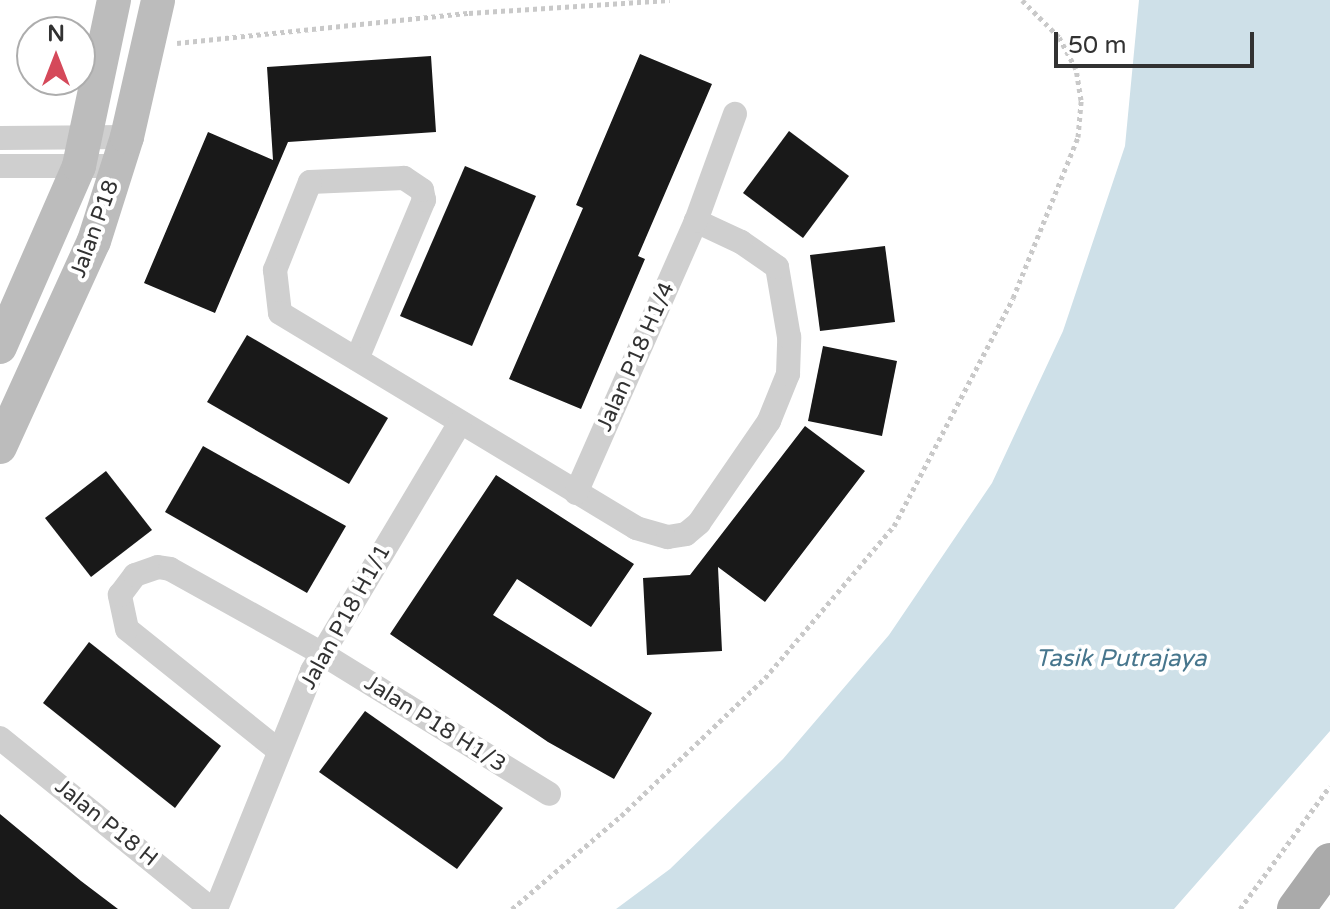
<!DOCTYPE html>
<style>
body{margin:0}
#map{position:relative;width:1330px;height:909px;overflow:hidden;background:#fff;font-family:"Varela Round",sans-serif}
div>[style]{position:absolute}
.water>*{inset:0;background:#cee0e8}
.building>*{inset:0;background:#191919}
.path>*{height:5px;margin-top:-2.5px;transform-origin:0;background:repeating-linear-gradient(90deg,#c9c9c9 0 4px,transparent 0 8px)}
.street>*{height:24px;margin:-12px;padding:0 12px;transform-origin:12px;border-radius:12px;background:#cfcfcf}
.secondary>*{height:34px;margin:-17px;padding:0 17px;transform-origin:17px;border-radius:17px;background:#bcbcbc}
.primary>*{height:38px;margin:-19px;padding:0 19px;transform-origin:19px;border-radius:19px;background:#aaa}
span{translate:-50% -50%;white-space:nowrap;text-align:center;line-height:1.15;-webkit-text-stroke:8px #fff;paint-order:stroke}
.street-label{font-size:22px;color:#323232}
.water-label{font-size:24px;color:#47768d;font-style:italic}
.north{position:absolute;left:16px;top:16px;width:80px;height:80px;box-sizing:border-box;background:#fff;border:2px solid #adadad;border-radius:50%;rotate:0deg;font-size:22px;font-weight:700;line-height:32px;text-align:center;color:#323232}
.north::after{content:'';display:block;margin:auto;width:28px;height:36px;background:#d5495a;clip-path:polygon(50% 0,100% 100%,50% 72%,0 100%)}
.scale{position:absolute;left:1054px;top:32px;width:200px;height:36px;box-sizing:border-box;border:4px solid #323232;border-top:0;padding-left:10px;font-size:24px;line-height:28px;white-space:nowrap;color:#323232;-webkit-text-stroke:6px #fff;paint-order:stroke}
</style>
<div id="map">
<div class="water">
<i style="clip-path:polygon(1139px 0,1330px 0,1330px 731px,1174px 909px,616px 909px,670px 869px,783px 759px,889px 635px,992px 483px,1063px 331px,1125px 146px)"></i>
</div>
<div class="building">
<i style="clip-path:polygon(640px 54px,712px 84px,638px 256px,645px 259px,581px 409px,509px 379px,583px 208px,576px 205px)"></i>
<i style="clip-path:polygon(431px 56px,436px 132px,288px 142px,215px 313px,144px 283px,208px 132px,273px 160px,267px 67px)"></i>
<i style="clip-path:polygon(789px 131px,849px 176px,803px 238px,743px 193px)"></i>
<i style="clip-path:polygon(465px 166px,536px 196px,472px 346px,400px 316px)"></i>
<i style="clip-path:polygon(885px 246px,895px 322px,820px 331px,810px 255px)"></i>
<i style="clip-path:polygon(247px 335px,388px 418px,349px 484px,207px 402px)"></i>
<i style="clip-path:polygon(823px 346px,897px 361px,882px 436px,808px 421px)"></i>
<i style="clip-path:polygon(805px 426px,865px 471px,765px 602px,718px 567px,722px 651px,647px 655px,643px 578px,690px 575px)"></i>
<i style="clip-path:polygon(203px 446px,346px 526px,307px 593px,165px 512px)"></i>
<i style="clip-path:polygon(106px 471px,152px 530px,91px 577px,45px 518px)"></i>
<i style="clip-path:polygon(496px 475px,634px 564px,591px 627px,517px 579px,493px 615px,652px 713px,614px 779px,548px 742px,390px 634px)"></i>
<i style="clip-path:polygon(89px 642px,221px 746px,175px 808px,43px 703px)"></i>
<i style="clip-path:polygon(365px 711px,503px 808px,457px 869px,319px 772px)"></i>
<i style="clip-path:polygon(0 814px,81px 881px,118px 909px,0 909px)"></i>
</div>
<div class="path">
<i style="left:177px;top:43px;width:294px;rotate:-5.9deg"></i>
<i style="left:469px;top:13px;width:201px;rotate:-3.7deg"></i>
<i style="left:512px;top:909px;width:143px;rotate:-40.5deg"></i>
<i style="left:621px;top:816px;width:199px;rotate:-43.8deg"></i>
<i style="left:765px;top:678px;width:199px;rotate:-49.7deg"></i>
<i style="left:894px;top:526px;width:257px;rotate:-62.4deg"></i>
<i style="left:1013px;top:298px;width:174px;rotate:-68deg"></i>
<i style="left:1078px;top:137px;width:37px;rotate:-85deg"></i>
<i style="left:1081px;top:100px;width:31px;rotate:-99deg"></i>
<i style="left:1076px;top:69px;width:36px;rotate:-118deg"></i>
<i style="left:1059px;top:37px;width:52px;rotate:-135deg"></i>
<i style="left:1240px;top:909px;width:152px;rotate:-53.8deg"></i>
</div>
<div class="street">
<i style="left:0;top:138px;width:127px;rotate:-0.5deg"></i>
<i style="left:0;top:166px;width:117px"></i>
<i style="left:357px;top:359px;width:173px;rotate:-67.2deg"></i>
<i style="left:424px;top:200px;width:10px;rotate:-101deg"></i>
<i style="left:422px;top:190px;width:22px;rotate:-146deg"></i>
<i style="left:404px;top:178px;width:94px;rotate:177.6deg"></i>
<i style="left:310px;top:182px;width:95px;rotate:111.7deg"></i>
<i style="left:275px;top:270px;width:43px;rotate:83.4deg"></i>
<i style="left:280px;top:313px;width:416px;rotate:31.1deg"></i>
<i style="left:636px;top:528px;width:33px;rotate:16deg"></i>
<i style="left:668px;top:537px;width:18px;rotate:-9deg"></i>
<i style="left:686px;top:534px;width:17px;rotate:-40deg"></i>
<i style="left:699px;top:523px;width:124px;rotate:-55.5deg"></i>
<i style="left:769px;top:421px;width:51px;rotate:-68deg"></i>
<i style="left:788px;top:374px;width:37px;rotate:-88deg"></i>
<i style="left:789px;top:337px;width:71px;rotate:-99.7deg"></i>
<i style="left:777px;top:267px;width:44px;rotate:-145.2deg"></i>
<i style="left:741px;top:242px;width:50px;rotate:-155deg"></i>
<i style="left:576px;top:493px;width:297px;rotate:-66.2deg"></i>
<i style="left:696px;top:221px;width:114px;rotate:-70deg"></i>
<i style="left:0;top:738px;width:272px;rotate:39deg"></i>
<i style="left:278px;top:750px;width:193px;rotate:-141.3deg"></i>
<i style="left:127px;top:629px;width:35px;rotate:-102deg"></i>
<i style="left:120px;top:595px;width:25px;rotate:-53deg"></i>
<i style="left:135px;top:575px;width:24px;rotate:-19deg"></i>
<i style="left:158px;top:567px;width:12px;rotate:9deg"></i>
<i style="left:170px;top:569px;width:173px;rotate:29.1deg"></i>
<i style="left:321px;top:653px;width:268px;rotate:31.7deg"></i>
<i style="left:216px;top:909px;width:257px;rotate:-68deg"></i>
<i style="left:312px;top:671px;width:289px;rotate:-59.2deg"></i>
</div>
<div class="secondary">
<i style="left:0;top:347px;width:197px;rotate:-66.4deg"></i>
<i style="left:79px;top:166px;width:170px;rotate:-78.1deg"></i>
<i style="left:0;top:447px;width:226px;rotate:-65.5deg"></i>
<i style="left:94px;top:241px;width:109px;rotate:-72.4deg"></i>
<i style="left:127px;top:137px;width:140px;rotate:-77.2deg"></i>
</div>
<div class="primary">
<i style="left:1296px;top:909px;width:58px;rotate:-54.1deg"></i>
</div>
<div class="street-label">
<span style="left:95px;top:229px;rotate:-70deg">Jalan P18</span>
<span style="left:636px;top:357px;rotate:-66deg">Jalan P18 H1/4</span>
<span style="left:346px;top:617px;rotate:-61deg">Jalan P18 H1/1</span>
<span style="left:435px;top:724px;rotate:32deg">Jalan P18 H1/3</span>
<span style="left:106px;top:823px;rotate:39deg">Jalan P18 H</span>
</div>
<div class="water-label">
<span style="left:1121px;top:659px">Tasik Putrajaya</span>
</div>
<div class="north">N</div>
<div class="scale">50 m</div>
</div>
